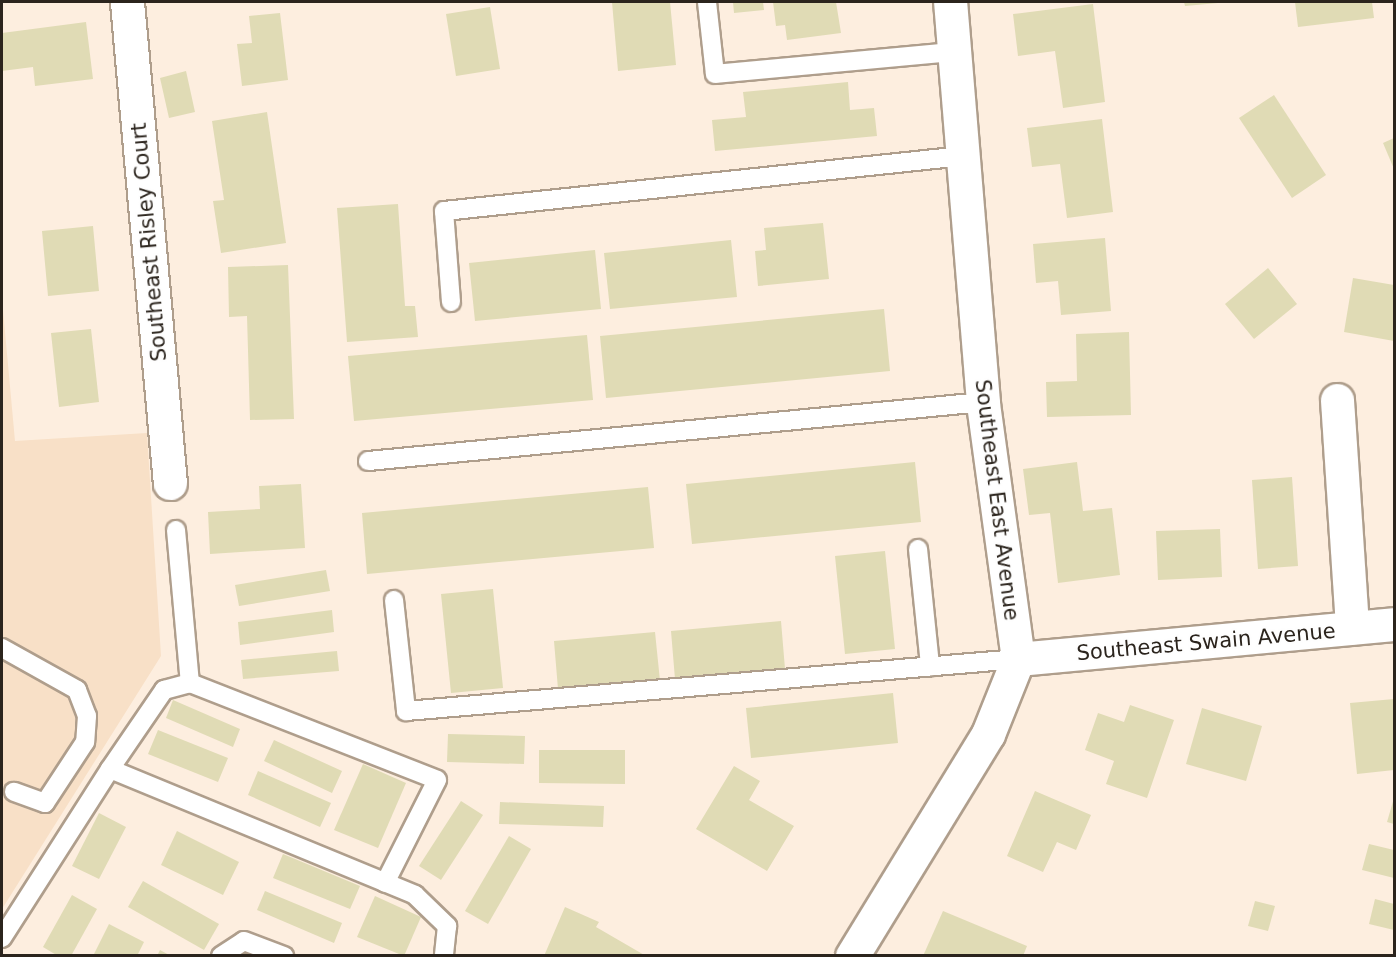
<!DOCTYPE html>
<style>
body{margin:0}
#map{position:relative;width:1396px;height:957px;overflow:hidden;background:#fdeedf;font-family:"DejaVu Sans",sans-serif}
div>[style]{position:absolute}
.built>*{inset:0;background:#f8e0c7}
.building>*{inset:0;background:#e0dbb5}
.roads{filter:drop-shadow(2px 0 #af9e8c) drop-shadow(-2px 0 #af9e8c) drop-shadow(0 2px #af9e8c) drop-shadow(0 -2px #af9e8c)}
.service>*{height:18px;margin:-9px;padding:0 9px;transform-origin:9px;border-radius:9px;background:#fff}
.minor>*{height:33px;margin:-16.5px;padding:0 16.5px;transform-origin:16.5px;border-radius:16.5px;background:#fff}
span{translate:-50% -50%;white-space:nowrap;text-align:center;line-height:1.15;-webkit-text-stroke:4.5px #fefefe;paint-order:stroke}
.street-label{font-size:21px;color:#2b241d}
.frame{position:absolute;inset:0;border:3px solid #2b241d;pointer-events:none}
</style>
<div id="map">
<div class="built">
<i style="clip-path:polygon(2px 299px,15px 441px,147px 433px,161px 656px,2px 909px)"></i>
</div>
<div class="building">
<i style="clip-path:polygon(612px 2px,670px 2px,676px 65px,618px 71px)"></i>
<i style="clip-path:polygon(733px 2px,763px 2px,764px 10px,734px 13px)"></i>
<i style="clip-path:polygon(773px 2px,836px 2px,841px 33px,787px 40px,785px 25px,776px 26px)"></i>
<i style="clip-path:polygon(1184px 2px,1218px 2px,1218px 3px,1185px 6px)"></i>
<i style="clip-path:polygon(1295px 2px,1372px 2px,1374px 18px,1298px 27px)"></i>
<i style="clip-path:polygon(1093px 4px,1105px 102px,1063px 108px,1055px 51px,1018px 56px,1013px 14px)"></i>
<i style="clip-path:polygon(490px 7px,500px 69px,456px 76px,446px 14px)"></i>
<i style="clip-path:polygon(280px 13px,288px 80px,242px 86px,237px 44px,252px 43px,249px 16px)"></i>
<i style="clip-path:polygon(86px 22px,93px 79px,35px 86px,33px 67px,2px 71px,2px 33px)"></i>
<i style="clip-path:polygon(186px 71px,195px 112px,169px 118px,160px 78px)"></i>
<i style="clip-path:polygon(848px 82px,850px 110px,874px 108px,877px 136px,715px 151px,712px 120px,746px 117px,743px 92px)"></i>
<i style="clip-path:polygon(1274px 95px,1326px 175px,1292px 198px,1239px 118px)"></i>
<i style="clip-path:polygon(267px 112px,286px 243px,221px 253px,213px 201px,224px 200px,212px 121px)"></i>
<i style="clip-path:polygon(1102px 119px,1113px 212px,1067px 218px,1060px 164px,1032px 167px,1027px 128px)"></i>
<i style="clip-path:polygon(1394px 138px,1394px 169px,1383px 143px)"></i>
<i style="clip-path:polygon(398px 204px,405px 306px,415px 306px,418px 337px,347px 342px,337px 208px)"></i>
<i style="clip-path:polygon(823px 223px,829px 279px,758px 286px,755px 251px,766px 250px,764px 228px)"></i>
<i style="clip-path:polygon(93px 226px,99px 291px,48px 296px,42px 231px)"></i>
<i style="clip-path:polygon(1105px 238px,1111px 311px,1061px 315px,1058px 281px,1036px 283px,1033px 244px)"></i>
<i style="clip-path:polygon(731px 240px,737px 297px,610px 309px,604px 253px)"></i>
<i style="clip-path:polygon(595px 250px,601px 309px,475px 321px,469px 263px)"></i>
<i style="clip-path:polygon(288px 265px,294px 419px,250px 420px,247px 316px,229px 317px,228px 267px)"></i>
<i style="clip-path:polygon(1268px 268px,1297px 304px,1254px 339px,1225px 304px)"></i>
<i style="clip-path:polygon(1353px 278px,1394px 285px,1394px 341px,1344px 332px)"></i>
<i style="clip-path:polygon(884px 309px,890px 371px,606px 398px,600px 336px)"></i>
<i style="clip-path:polygon(91px 329px,99px 402px,59px 407px,51px 333px)"></i>
<i style="clip-path:polygon(1129px 332px,1131px 415px,1047px 417px,1046px 382px,1077px 381px,1076px 334px)"></i>
<i style="clip-path:polygon(587px 335px,593px 400px,354px 421px,348px 356px)"></i>
<i style="clip-path:polygon(915px 462px,921px 522px,692px 544px,686px 484px)"></i>
<i style="clip-path:polygon(1077px 462px,1083px 511px,1112px 508px,1120px 575px,1058px 583px,1050px 513px,1029px 515px,1023px 469px)"></i>
<i style="clip-path:polygon(1292px 477px,1298px 566px,1258px 569px,1252px 480px)"></i>
<i style="clip-path:polygon(301px 484px,305px 548px,210px 554px,208px 512px,260px 509px,259px 486px)"></i>
<i style="clip-path:polygon(648px 487px,654px 548px,367px 574px,362px 513px)"></i>
<i style="clip-path:polygon(1220px 529px,1222px 577px,1158px 580px,1156px 531px)"></i>
<i style="clip-path:polygon(885px 551px,895px 649px,845px 654px,835px 556px)"></i>
<i style="clip-path:polygon(326px 570px,330px 591px,239px 606px,235px 585px)"></i>
<i style="clip-path:polygon(493px 589px,503px 688px,451px 693px,441px 594px)"></i>
<i style="clip-path:polygon(332px 610px,334px 632px,240px 645px,238px 622px)"></i>
<i style="clip-path:polygon(781px 621px,785px 669px,675px 679px,671px 631px)"></i>
<i style="clip-path:polygon(655px 632px,660px 681px,558px 689px,554px 641px)"></i>
<i style="clip-path:polygon(337px 651px,339px 671px,243px 679px,241px 660px)"></i>
<i style="clip-path:polygon(893px 693px,898px 743px,751px 758px,746px 708px)"></i>
<i style="clip-path:polygon(1394px 699px,1394px 770px,1357px 774px,1350px 703px)"></i>
<i style="clip-path:polygon(173px 700px,240px 729px,233px 747px,166px 718px)"></i>
<i style="clip-path:polygon(1130px 705px,1174px 720px,1147px 798px,1106px 784px,1114px 761px,1085px 750px,1098px 713px,1124px 722px)"></i>
<i style="clip-path:polygon(1202px 708px,1262px 726px,1246px 781px,1186px 764px)"></i>
<i style="clip-path:polygon(158px 730px,228px 758px,218px 782px,148px 754px)"></i>
<i style="clip-path:polygon(448px 734px,525px 736px,524px 764px,447px 762px)"></i>
<i style="clip-path:polygon(274px 740px,342px 771px,332px 793px,264px 761px)"></i>
<i style="clip-path:polygon(539px 750px,625px 750px,625px 784px,539px 783px)"></i>
<i style="clip-path:polygon(363px 764px,406px 783px,378px 848px,334px 830px)"></i>
<i style="clip-path:polygon(734px 766px,760px 781px,749px 800px,794px 826px,767px 871px,696px 829px)"></i>
<i style="clip-path:polygon(258px 771px,331px 803px,320px 827px,248px 795px)"></i>
<i style="clip-path:polygon(1035px 791px,1091px 815px,1076px 850px,1057px 842px,1043px 872px,1007px 856px)"></i>
<i style="clip-path:polygon(1394px 798px,1394px 824px,1387px 822px)"></i>
<i style="clip-path:polygon(461px 801px,483px 815px,441px 880px,419px 866px)"></i>
<i style="clip-path:polygon(500px 802px,604px 806px,603px 827px,499px 824px)"></i>
<i style="clip-path:polygon(99px 813px,126px 827px,99px 879px,72px 866px)"></i>
<i style="clip-path:polygon(177px 831px,239px 862px,223px 895px,161px 865px)"></i>
<i style="clip-path:polygon(509px 836px,531px 849px,488px 924px,465px 911px)"></i>
<i style="clip-path:polygon(1369px 844px,1394px 850px,1394px 878px,1362px 870px)"></i>
<i style="clip-path:polygon(283px 854px,360px 886px,350px 909px,273px 878px)"></i>
<i style="clip-path:polygon(143px 881px,219px 924px,204px 950px,128px 907px)"></i>
<i style="clip-path:polygon(265px 891px,342px 923px,334px 943px,257px 910px)"></i>
<i style="clip-path:polygon(72px 895px,97px 909px,71px 956px,58px 956px,43px 947px)"></i>
<i style="clip-path:polygon(375px 896px,421px 917px,404px 956px,357px 937px)"></i>
<i style="clip-path:polygon(1375px 899px,1394px 904px,1394px 930px,1369px 924px)"></i>
<i style="clip-path:polygon(1255px 901px,1275px 906px,1268px 931px,1248px 926px)"></i>
<i style="clip-path:polygon(565px 907px,599px 922px,596px 927px,646px 956px,544px 956px)"></i>
<i style="clip-path:polygon(943px 911px,1027px 946px,1023px 956px,923px 956px)"></i>
<i style="clip-path:polygon(109px 924px,144px 942px,137px 956px,93px 956px)"></i>
<i style="clip-path:polygon(160px 950px,171px 956px,157px 956px)"></i>
</div>
<div class="roads">
<div class="service">
<i style="left:707px;top:2px;width:72px;rotate:83.7deg"></i>
<i style="left:715px;top:74px;width:240px;rotate:-5.3deg"></i>
<i style="left:451px;top:302px;width:91px;rotate:-94.4deg"></i>
<i style="left:444px;top:211px;width:522px;rotate:-6.05deg"></i>
<i style="left:368px;top:461px;width:618px;rotate:-5.48deg"></i>
<i style="left:176px;top:530px;width:154px;rotate:84.8deg"></i>
<i style="left:918px;top:549px;width:118px;rotate:84.1deg"></i>
<i style="left:394px;top:600px;width:112px;rotate:83.8deg"></i>
<i style="left:406px;top:711px;width:614px;rotate:-4.86deg"></i>
<i style="left:2px;top:648px;width:86px;rotate:29.2deg"></i>
<i style="left:77px;top:690px;width:28px;rotate:69deg"></i>
<i style="left:87px;top:716px;width:26px;rotate:94deg"></i>
<i style="left:85px;top:742px;width:73px;rotate:123.3deg"></i>
<i style="left:45px;top:803px;width:33px;rotate:-160deg"></i>
<i style="left:110px;top:769px;width:96px;rotate:-55.6deg"></i>
<i style="left:164px;top:690px;width:27px;rotate:-15deg"></i>
<i style="left:190px;top:683px;width:265px;rotate:21.4deg"></i>
<i style="left:437px;top:780px;width:115px;rotate:116.8deg"></i>
<i style="left:2px;top:938px;width:201px;rotate:-57.4deg"></i>
<i style="left:110px;top:769px;width:330px;rotate:22.4deg"></i>
<i style="left:415px;top:895px;width:45px;rotate:44.1deg"></i>
<i style="left:447px;top:926px;width:30px;rotate:96deg"></i>
<i style="left:221px;top:956px;width:27px;rotate:-33deg"></i>
<i style="left:244px;top:941px;width:43px;rotate:20.6deg"></i>
</div>
<div class="minor">
<i style="left:127px;top:2px;width:483px;rotate:84.9deg"></i>
<i style="left:1337px;top:400px;width:228px;rotate:86.2deg"></i>
<i style="left:1018px;top:659px;width:378px;rotate:-5.3deg"></i>
<i style="left:852px;top:956px;width:260px;rotate:-58.5deg"></i>
<i style="left:988px;top:734px;width:81px;rotate:-68.2deg"></i>
<i style="left:1018px;top:659px;width:259px;rotate:-97.8deg"></i>
<i style="left:983px;top:402px;width:401px;rotate:-94.7deg"></i>
</div>
</div>
<div class="street-label">
<span style="left:149px;top:242px;rotate:-95deg">Southeast Risley Court</span>
<span style="left:997px;top:500px;rotate:83deg">Southeast East Avenue</span>
<span style="left:1206px;top:642px;rotate:-5deg">Southeast Swain Avenue</span>
</div>
<div class="frame"></div>
</div>
